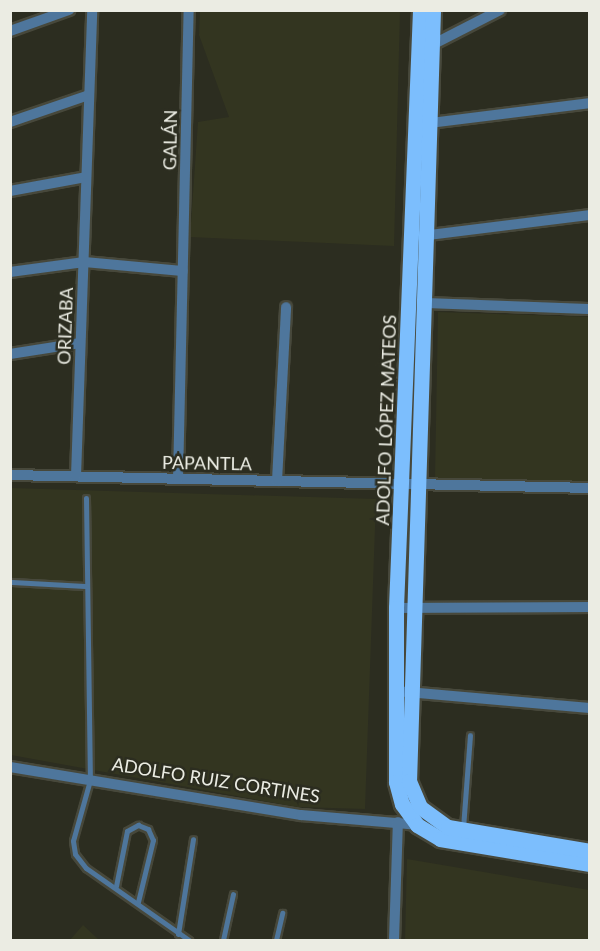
<!DOCTYPE html>
<meta charset="utf-8">
<style>
body{margin:0}
#map{position:relative;width:600px;height:951px;overflow:hidden;background:#2c2d20;font-family:Lato,sans-serif}
div>[style]{position:absolute}
.built>*{inset:0;background:#333520}
.roads{filter:drop-shadow(2px 0 #47483b) drop-shadow(-2px 0 #47483b) drop-shadow(0 2px #47483b) drop-shadow(0 -2px #47483b)}
.service>*{height:5px;margin:-2.5px;padding:0 2.5px;transform-origin:2.5px;border-radius:2.5px;background:#4e769c}
.minor>*{height:10px;margin:-5px;padding:0 5px;transform-origin:5px;border-radius:5px;background:#4e769c}
.primary>*{height:15px;margin:-7.5px;padding:0 7.5px;transform-origin:7.5px;border-radius:7.5px;background:#7cbefd}
span{translate:-50% -50%;white-space:nowrap;text-align:center;line-height:1.15;-webkit-text-stroke:5px #2c2d20;paint-order:stroke}
.street-label{font-size:18px;color:#ebece3}
.frame{position:absolute;inset:0;border:12px solid #ebece3;pointer-events:none}
</style>
<div id="map">
<div class="built">
<i style="clip-path:polygon(200px 10px,400px 11px,394px 246px,190px 237px,198px 122px,229px 117px,199px 35px)"></i>
<i style="clip-path:polygon(438px 312px,589px 317px,589px 484px,435px 478px)"></i>
<i style="clip-path:polygon(11px 488px,376px 499px,365px 809px,297px 807px,11px 755px)"></i>
<i style="clip-path:polygon(407px 859px,589px 890px,589px 940px,405px 940px)"></i>
<i style="clip-path:polygon(83px 925px,99px 940px,70px 940px)"></i>
</div>
<div class="roads">
<div class="service">
<i style="left:86px;top:498px;width:282px;rotate:89.2deg"></i>
<i style="left:90px;top:780px;width:63px;rotate:105.6deg"></i>
<i style="left:73px;top:841px;width:13px;rotate:81deg"></i>
<i style="left:75px;top:854px;width:18px;rotate:52deg"></i>
<i style="left:86px;top:868px;width:126px;rotate:35deg"></i>
<i style="left:10px;top:582px;width:77px;rotate:3deg"></i>
<i style="left:463px;top:828px;width:93px;rotate:-85.7deg"></i>
<i style="left:116px;top:886px;width:56px;rotate:-78.7deg"></i>
<i style="left:127px;top:831px;width:13px;rotate:-29deg"></i>
<i style="left:138px;top:825px;width:11px;rotate:22deg"></i>
<i style="left:148px;top:829px;width:12px;rotate:66deg"></i>
<i style="left:153px;top:840px;width:64px;rotate:103.6deg"></i>
<i style="left:178px;top:934px;width:96px;rotate:-81deg"></i>
<i style="left:223px;top:940px;width:47px;rotate:-77.7deg"></i>
<i style="left:276px;top:940px;width:28px;rotate:-77deg"></i>
</div>
<div class="minor">
<i style="left:10px;top:31px;width:63px;rotate:-19.6deg"></i>
<i style="left:428px;top:47px;width:81px;rotate:-27.2deg"></i>
<i style="left:10px;top:122px;width:83px;rotate:-18.9deg"></i>
<i style="left:430px;top:123px;width:161px;rotate:-7.1deg"></i>
<i style="left:10px;top:191px;width:77px;rotate:-10.4deg"></i>
<i style="left:421px;top:236px;width:170px;rotate:-7.1deg"></i>
<i style="left:10px;top:272px;width:75px;rotate:-7.7deg"></i>
<i style="left:84px;top:262px;width:99px;rotate:5.2deg"></i>
<i style="left:424px;top:303px;width:166px;rotate:2.1deg"></i>
<i style="left:10px;top:354px;width:71px;rotate:-8.9deg"></i>
<i style="left:10px;top:475px;width:580px;rotate:1.28deg"></i>
<i style="left:76px;top:476px;width:466px;rotate:-88deg"></i>
<i style="left:178px;top:479px;width:469px;rotate:-88.7deg"></i>
<i style="left:277px;top:481px;width:174px;rotate:-87deg"></i>
<i style="left:396px;top:608px;width:194px;rotate:-0.3deg"></i>
<i style="left:395px;top:691px;width:196px;rotate:5deg"></i>
<i style="left:10px;top:767px;width:295px;rotate:9.4deg"></i>
<i style="left:301px;top:815px;width:119px;rotate:4.8deg"></i>
<i style="left:394px;top:940px;width:118px;rotate:-88.1deg"></i>
</div>
<div class="primary">
<i style="left:420px;top:10px;width:598px;rotate:92.3deg"></i>
<i style="left:396px;top:608px;width:174px;rotate:90deg"></i>
<i style="left:396px;top:782px;width:23px;rotate:75deg"></i>
<i style="left:402px;top:804px;width:26px;rotate:54deg"></i>
<i style="left:417px;top:825px;width:27px;rotate:31deg"></i>
<i style="left:440px;top:839px;width:152px;rotate:9.5deg"></i>
<i style="left:433px;top:10px;width:771px;rotate:91.78deg"></i>
<i style="left:409px;top:781px;width:28px;rotate:67deg"></i>
<i style="left:420px;top:807px;width:34px;rotate:36deg"></i>
<i style="left:448px;top:827px;width:144px;rotate:9.6deg"></i>
</div>
</div>
<div class="street-label">
<span style="left:170px;top:140px;rotate:-89deg">GALÁN</span>
<span style="left:65px;top:326px;rotate:-88deg">ORIZABA</span>
<span style="left:386px;top:420px;rotate:-88deg">ADOLFO LÓPEZ MATEOS</span>
<span style="left:207px;top:463px;rotate:1deg">PAPANTLA</span>
<span style="left:216px;top:780px;rotate:9deg">ADOLFO RUIZ CORTINES</span>
</div>
<div class="frame"></div>
</div>
